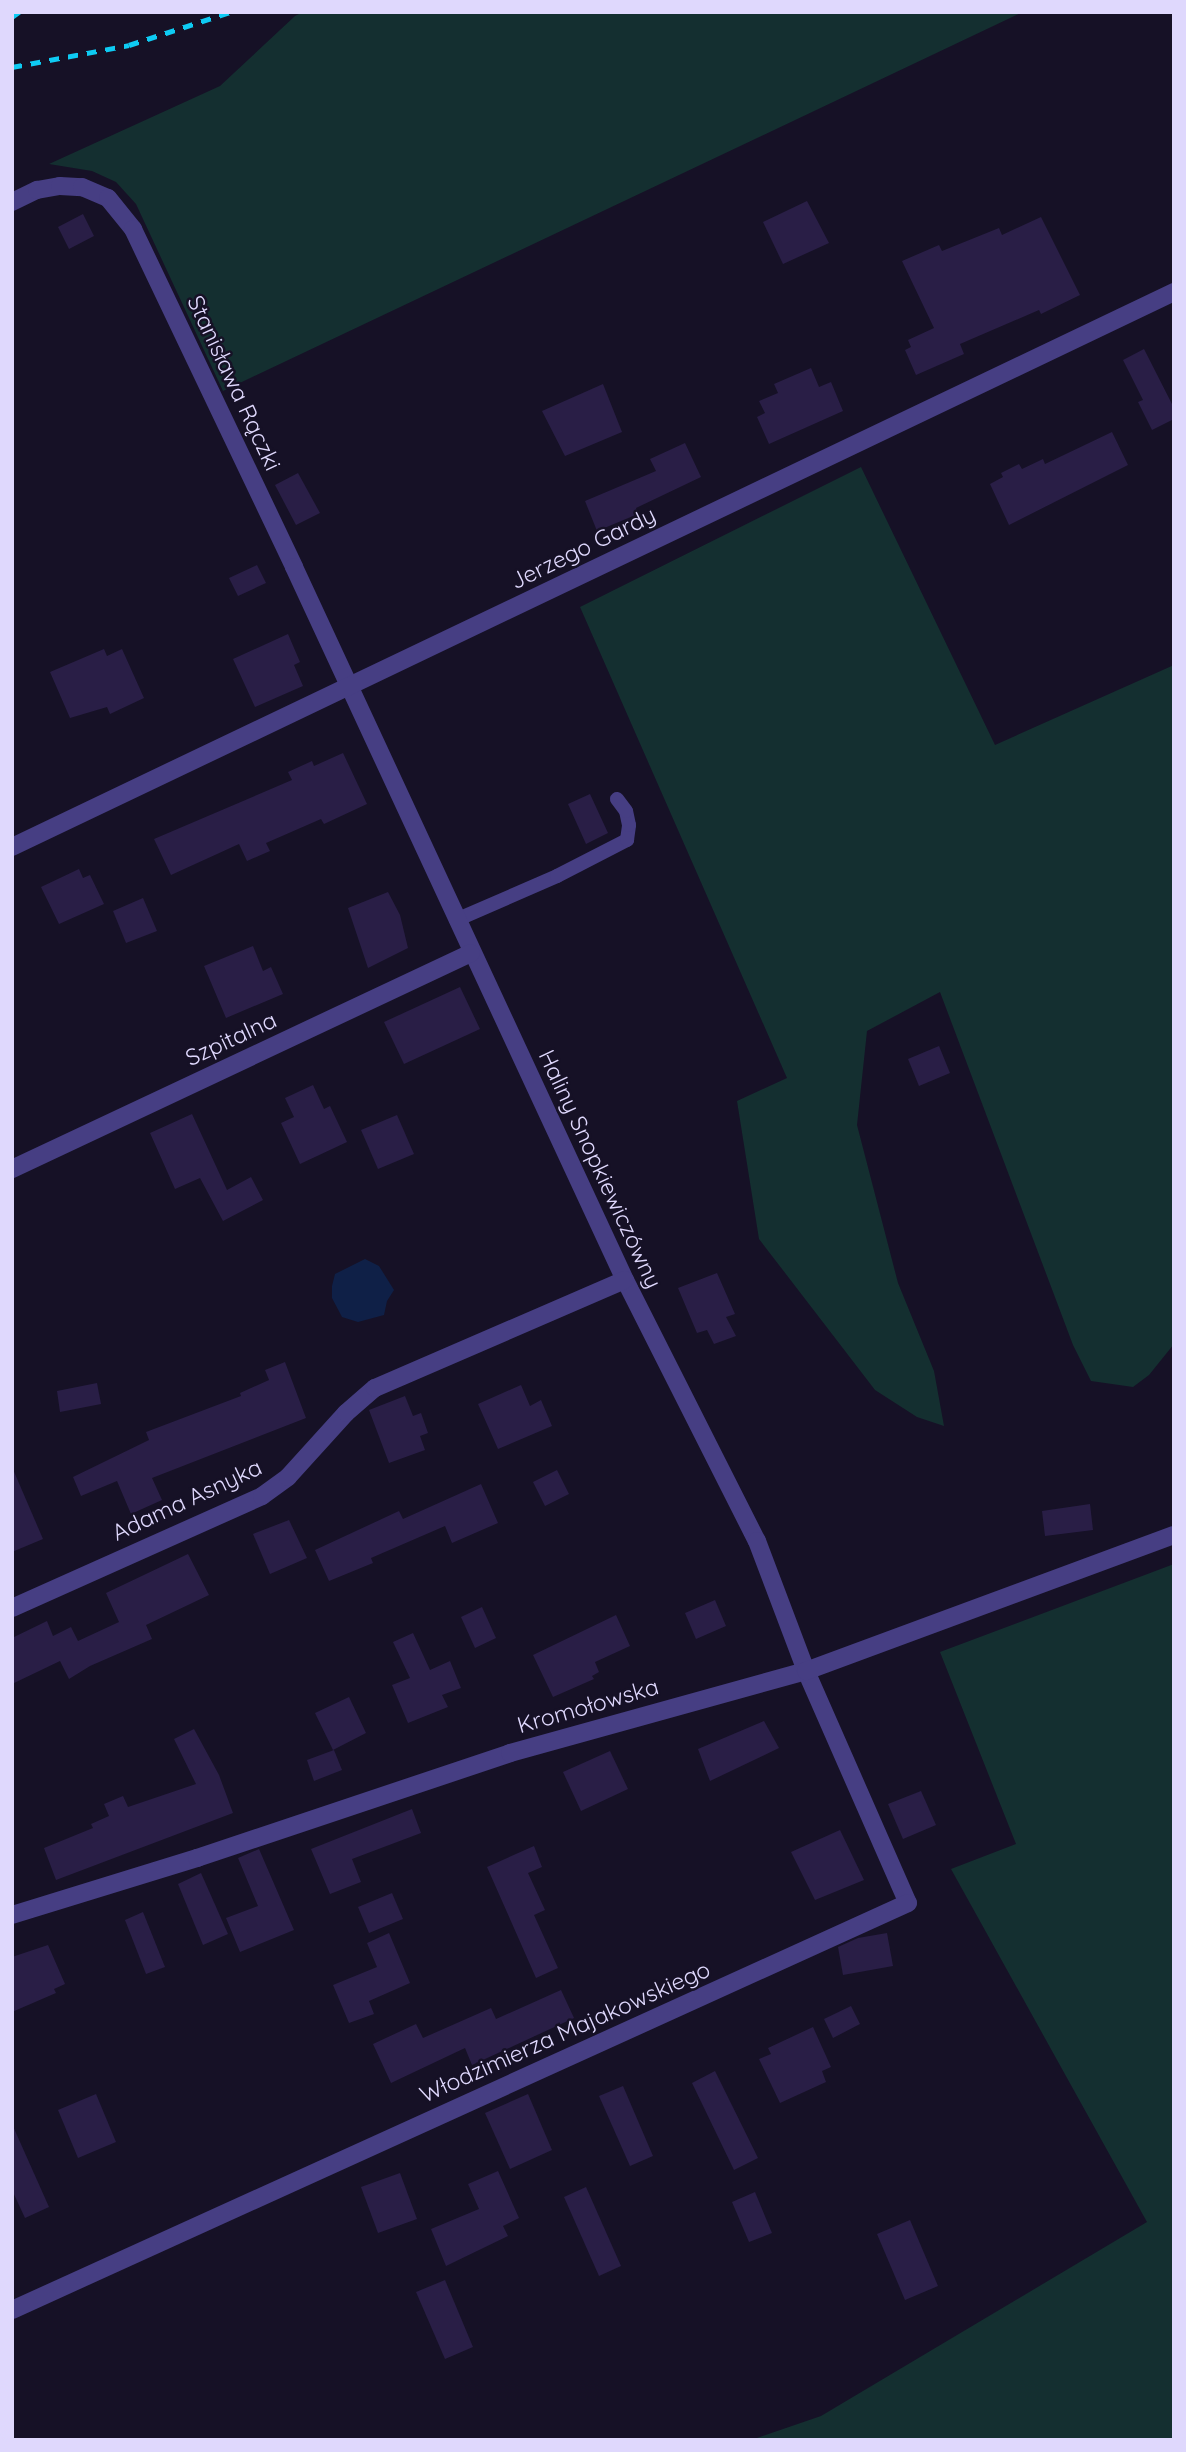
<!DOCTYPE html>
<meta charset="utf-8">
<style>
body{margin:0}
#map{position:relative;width:1186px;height:2452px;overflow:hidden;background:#161126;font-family:Quicksand,sans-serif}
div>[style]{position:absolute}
.green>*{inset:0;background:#142f30}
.water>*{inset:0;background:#0f2047}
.building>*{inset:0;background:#291e46}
.lane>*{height:14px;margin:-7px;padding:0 7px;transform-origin:7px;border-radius:7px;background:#463e83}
.street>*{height:18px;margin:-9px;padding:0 9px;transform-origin:9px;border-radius:9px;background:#463e83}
.rail>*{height:5px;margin-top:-2.5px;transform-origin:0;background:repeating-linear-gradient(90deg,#0ecbf3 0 10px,transparent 0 19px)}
span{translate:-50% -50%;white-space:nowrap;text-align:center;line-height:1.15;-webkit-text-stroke:5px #161126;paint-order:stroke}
.street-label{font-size:23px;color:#dfd8fd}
.frame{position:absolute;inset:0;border:14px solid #dfd8fd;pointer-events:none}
</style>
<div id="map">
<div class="green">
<i style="clip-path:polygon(303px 12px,1023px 12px,223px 391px,136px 204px,116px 182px,92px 171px,49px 164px,220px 86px,295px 16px)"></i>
<i style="clip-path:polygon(861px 467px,995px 745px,1174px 665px,1174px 1344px,1149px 1375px,1133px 1387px,1091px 1381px,1073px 1345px,940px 992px,867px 1031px,857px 1125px,898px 1283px,934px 1371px,944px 1426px,917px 1417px,875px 1390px,759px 1239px,737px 1101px,787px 1078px,580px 607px)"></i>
<i style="clip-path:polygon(1174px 1564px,1174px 2440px,751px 2440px,821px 2416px,1147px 2222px,951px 1869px,1016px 1844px,940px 1652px)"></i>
</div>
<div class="water">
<i style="clip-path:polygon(365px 1259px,379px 1266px,394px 1290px,387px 1301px,384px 1315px,358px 1322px,342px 1317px,332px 1298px,332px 1286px,335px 1274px)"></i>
</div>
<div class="building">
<i style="clip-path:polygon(807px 201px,829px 243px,783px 264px,763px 222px)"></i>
<i style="clip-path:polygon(83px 214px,94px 236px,69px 249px,58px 227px)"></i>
<i style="clip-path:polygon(1041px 217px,1080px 295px,1041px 314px,1039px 310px,960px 344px,964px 354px,916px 375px,905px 350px,911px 347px,908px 340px,934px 328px,902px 261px,939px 245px,942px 251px,999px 228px,1002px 235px)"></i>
<i style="clip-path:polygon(1144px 349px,1174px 408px,1174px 419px,1152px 430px,1138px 402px,1143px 400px,1123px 360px)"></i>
<i style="clip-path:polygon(811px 368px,819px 387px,831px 382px,843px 411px,769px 444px,757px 417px,765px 413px,759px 401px,778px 393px,774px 384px)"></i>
<i style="clip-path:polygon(603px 384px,622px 432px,565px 456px,542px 411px)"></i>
<i style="clip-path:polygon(1112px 432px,1128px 465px,1009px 525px,990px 484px,1003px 477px,1001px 473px,1019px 464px,1022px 469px,1043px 459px,1045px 464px)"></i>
<i style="clip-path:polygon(685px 443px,701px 477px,636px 508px,638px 514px,597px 531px,585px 501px,656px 471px,650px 459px)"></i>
<i style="clip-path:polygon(298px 473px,320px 513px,296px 525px,275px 485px)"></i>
<i style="clip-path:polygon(257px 565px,266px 583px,238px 596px,229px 578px)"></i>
<i style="clip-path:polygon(288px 634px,300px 662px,294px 665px,303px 686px,255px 707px,233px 659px)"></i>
<i style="clip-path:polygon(104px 649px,107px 656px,122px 649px,144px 698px,110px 714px,107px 707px,70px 718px,50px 672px)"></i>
<i style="clip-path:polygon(343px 753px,367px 804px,324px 824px,321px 819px,266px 843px,270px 851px,247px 861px,239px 844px,171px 875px,154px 839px,292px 780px,288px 772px,312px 761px,314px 766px)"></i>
<i style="clip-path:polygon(590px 794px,608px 833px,586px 844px,568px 804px)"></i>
<i style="clip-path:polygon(79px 869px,83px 878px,90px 875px,104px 904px,59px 924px,41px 887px)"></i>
<i style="clip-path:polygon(388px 892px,400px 915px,408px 948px,368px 968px,348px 908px)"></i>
<i style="clip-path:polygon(143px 898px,157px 931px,126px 943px,113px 911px)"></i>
<i style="clip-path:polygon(253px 946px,263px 971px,271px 967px,283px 994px,226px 1018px,204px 966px)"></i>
<i style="clip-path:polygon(460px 987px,480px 1029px,404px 1064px,384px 1022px)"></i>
<i style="clip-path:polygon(939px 1046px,950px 1073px,919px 1086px,908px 1059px)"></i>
<i style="clip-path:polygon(313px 1085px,324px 1109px,330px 1106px,347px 1142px,300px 1164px,281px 1123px,294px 1117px,285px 1098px)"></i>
<i style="clip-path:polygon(192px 1114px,227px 1190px,251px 1177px,263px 1200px,223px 1221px,200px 1178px,175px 1189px,150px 1133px)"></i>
<i style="clip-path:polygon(397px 1115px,414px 1154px,378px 1169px,361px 1130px)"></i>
<i style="clip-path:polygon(717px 1273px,735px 1314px,726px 1317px,736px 1336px,714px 1344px,707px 1330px,697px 1333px,678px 1288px)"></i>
<i style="clip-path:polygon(285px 1362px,306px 1418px,152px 1478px,162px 1500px,131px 1514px,117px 1481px,81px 1496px,73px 1477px,149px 1440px,146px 1432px,241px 1396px,240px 1393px,269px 1380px,265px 1370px)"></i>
<i style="clip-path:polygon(97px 1383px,101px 1404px,60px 1412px,57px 1391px)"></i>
<i style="clip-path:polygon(521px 1385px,530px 1406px,541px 1400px,552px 1426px,498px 1449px,478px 1404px)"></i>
<i style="clip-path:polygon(405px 1396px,413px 1416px,421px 1413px,428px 1433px,420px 1436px,425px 1450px,389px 1463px,369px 1410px)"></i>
<i style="clip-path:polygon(12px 1467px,43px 1539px,12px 1552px)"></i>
<i style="clip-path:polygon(557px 1470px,569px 1494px,545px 1506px,533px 1482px)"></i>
<i style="clip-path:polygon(481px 1484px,498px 1523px,452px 1543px,445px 1526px,371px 1558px,373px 1563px,329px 1581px,315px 1550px,399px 1511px,403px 1519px)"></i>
<i style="clip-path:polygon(1090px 1504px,1093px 1530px,1045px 1536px,1042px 1511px)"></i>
<i style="clip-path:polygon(289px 1520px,307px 1558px,270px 1574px,253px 1534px)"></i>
<i style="clip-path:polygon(188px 1554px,209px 1595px,146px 1625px,152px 1639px,90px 1666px,69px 1679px,60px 1661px,12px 1684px,12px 1638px,47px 1621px,53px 1636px,71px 1627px,78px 1641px,119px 1622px,106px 1593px)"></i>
<i style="clip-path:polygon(715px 1600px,726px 1626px,696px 1639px,685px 1613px)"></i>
<i style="clip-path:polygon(482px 1607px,496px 1638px,475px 1648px,461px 1617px)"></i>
<i style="clip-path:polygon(616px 1615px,630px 1646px,595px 1662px,599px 1672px,592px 1676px,594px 1679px,553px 1697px,533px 1655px)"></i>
<i style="clip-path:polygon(413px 1633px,430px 1670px,450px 1661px,461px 1688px,442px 1695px,448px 1707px,408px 1723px,392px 1685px,410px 1678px,393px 1642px)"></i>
<i style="clip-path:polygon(349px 1697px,366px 1733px,333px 1750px,315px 1713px)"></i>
<i style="clip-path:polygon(764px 1721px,779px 1748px,710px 1781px,698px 1749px)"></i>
<i style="clip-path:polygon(194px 1729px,219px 1775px,233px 1813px,56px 1880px,44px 1848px,93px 1828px,91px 1824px,109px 1816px,104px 1804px,123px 1796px,128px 1807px,196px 1784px,174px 1739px)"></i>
<i style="clip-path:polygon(334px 1750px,342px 1770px,314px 1781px,307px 1760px)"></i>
<i style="clip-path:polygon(610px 1751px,628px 1789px,581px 1811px,563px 1772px)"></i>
<i style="clip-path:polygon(921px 1791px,936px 1825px,903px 1839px,888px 1804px)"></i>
<i style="clip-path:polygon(412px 1809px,421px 1833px,352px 1859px,361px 1882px,330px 1894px,311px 1849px)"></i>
<i style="clip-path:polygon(840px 1830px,864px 1880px,815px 1900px,791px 1852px)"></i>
<i style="clip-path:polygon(534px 1846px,542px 1867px,528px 1873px,545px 1910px,534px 1915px,558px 1968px,536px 1978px,487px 1867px)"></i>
<i style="clip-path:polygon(259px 1849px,294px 1930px,240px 1952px,226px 1918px,258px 1906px,238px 1858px)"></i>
<i style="clip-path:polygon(201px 1873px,228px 1934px,203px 1945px,178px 1884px)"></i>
<i style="clip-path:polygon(392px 1893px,403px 1919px,369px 1933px,358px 1907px)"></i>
<i style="clip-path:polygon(143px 1912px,165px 1967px,146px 1974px,125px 1920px)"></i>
<i style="clip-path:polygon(389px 1933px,410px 1983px,369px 2001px,374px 2014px,349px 2023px,333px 1985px,377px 1967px,367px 1943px)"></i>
<i style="clip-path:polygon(887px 1933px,893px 1966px,843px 1975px,838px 1947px,858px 1938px)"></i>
<i style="clip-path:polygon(48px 1945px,65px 1984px,54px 1989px,56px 1993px,12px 2012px,12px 1957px)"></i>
<i style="clip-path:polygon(561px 1990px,574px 2018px,472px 2065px,465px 2048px,391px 2083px,373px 2044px,416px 2024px,423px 2038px,491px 2008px,496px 2019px)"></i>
<i style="clip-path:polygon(851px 2006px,860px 2024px,833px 2038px,824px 2019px)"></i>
<i style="clip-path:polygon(813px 2027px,831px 2067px,822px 2071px,826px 2082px,780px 2103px,759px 2059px,771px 2054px,768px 2048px)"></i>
<i style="clip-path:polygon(715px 2071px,758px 2158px,734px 2170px,692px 2083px)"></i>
<i style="clip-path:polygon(623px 2086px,653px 2156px,630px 2166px,599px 2096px)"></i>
<i style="clip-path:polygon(96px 2094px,116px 2142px,78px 2158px,58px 2110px)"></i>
<i style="clip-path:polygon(528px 2094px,552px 2150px,510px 2169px,485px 2113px)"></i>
<i style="clip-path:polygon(12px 2124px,49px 2207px,25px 2218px,12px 2190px)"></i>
<i style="clip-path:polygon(498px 2171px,519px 2218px,503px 2226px,508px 2236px,446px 2266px,431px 2229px,479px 2209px,468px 2184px)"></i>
<i style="clip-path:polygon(400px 2173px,417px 2219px,378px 2233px,361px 2187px)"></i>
<i style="clip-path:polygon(586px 2187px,621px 2266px,599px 2276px,564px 2197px)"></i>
<i style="clip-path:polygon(755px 2192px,772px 2233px,749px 2242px,732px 2202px)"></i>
<i style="clip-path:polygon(910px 2220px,938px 2286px,905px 2300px,877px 2234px)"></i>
<i style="clip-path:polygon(445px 2280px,473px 2347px,445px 2359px,416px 2292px)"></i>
</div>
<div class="lane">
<i style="left:456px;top:920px;width:110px;rotate:-23.5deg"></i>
<i style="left:557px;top:876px;width:79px;rotate:-27.2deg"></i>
<i style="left:627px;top:840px;width:15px;rotate:-82deg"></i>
<i style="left:629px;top:825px;width:14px;rotate:-102deg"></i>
<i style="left:626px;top:811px;width:15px;rotate:-127deg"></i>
</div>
<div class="street">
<i style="left:12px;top:202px;width:28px;rotate:-26deg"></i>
<i style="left:37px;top:190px;width:23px;rotate:-10deg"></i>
<i style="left:60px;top:186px;width:22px;rotate:3deg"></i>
<i style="left:82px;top:187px;width:28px;rotate:23deg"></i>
<i style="left:108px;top:198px;width:40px;rotate:51deg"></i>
<i style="left:133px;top:229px;width:374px;rotate:64.5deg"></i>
<i style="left:294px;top:567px;width:786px;rotate:65.1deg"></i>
<i style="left:625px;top:1280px;width:292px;rotate:63.2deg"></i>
<i style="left:757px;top:1541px;width:139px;rotate:69.3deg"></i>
<i style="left:806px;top:1671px;width:253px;rotate:66.3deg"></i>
<i style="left:908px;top:1903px;width:984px;rotate:155.57deg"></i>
<i style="left:12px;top:847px;width:1288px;rotate:-25.53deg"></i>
<i style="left:12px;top:1169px;width:507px;rotate:-25.2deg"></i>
<i style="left:12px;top:1608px;width:274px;rotate:-24.1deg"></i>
<i style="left:262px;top:1496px;width:32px;rotate:-36deg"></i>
<i style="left:288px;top:1477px;width:86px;rotate:-47.8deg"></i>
<i style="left:346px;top:1413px;width:38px;rotate:-41deg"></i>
<i style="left:375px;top:1388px;width:272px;rotate:-23.4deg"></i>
<i style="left:12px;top:1915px;width:194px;rotate:-17.1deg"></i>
<i style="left:197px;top:1858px;width:330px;rotate:-18.5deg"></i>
<i style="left:510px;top:1753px;width:307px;rotate:-15.5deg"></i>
<i style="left:806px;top:1671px;width:392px;rotate:-20.3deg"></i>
</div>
<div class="rail">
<i style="left:12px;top:17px;width:9px;rotate:-36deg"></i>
<i style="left:12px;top:67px;width:119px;rotate:-10.6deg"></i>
<i style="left:129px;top:45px;width:106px;rotate:-18.1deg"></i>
</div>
<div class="street-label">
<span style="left:234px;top:383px;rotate:65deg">Stanisława Rączki</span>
<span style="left:583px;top:548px;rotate:-26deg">Jerzego Gardy</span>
<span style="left:231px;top:1039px;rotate:-25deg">Szpitalna</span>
<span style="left:600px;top:1169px;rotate:65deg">Haliny Snopkiewiczówny</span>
<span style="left:187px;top:1500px;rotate:-25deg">Adama Asnyka</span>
<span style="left:588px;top:1706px;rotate:-16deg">Kromołowska</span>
<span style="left:565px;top:2032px;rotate:-24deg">Włodzimierza Majakowskiego</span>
</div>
<div class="frame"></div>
</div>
